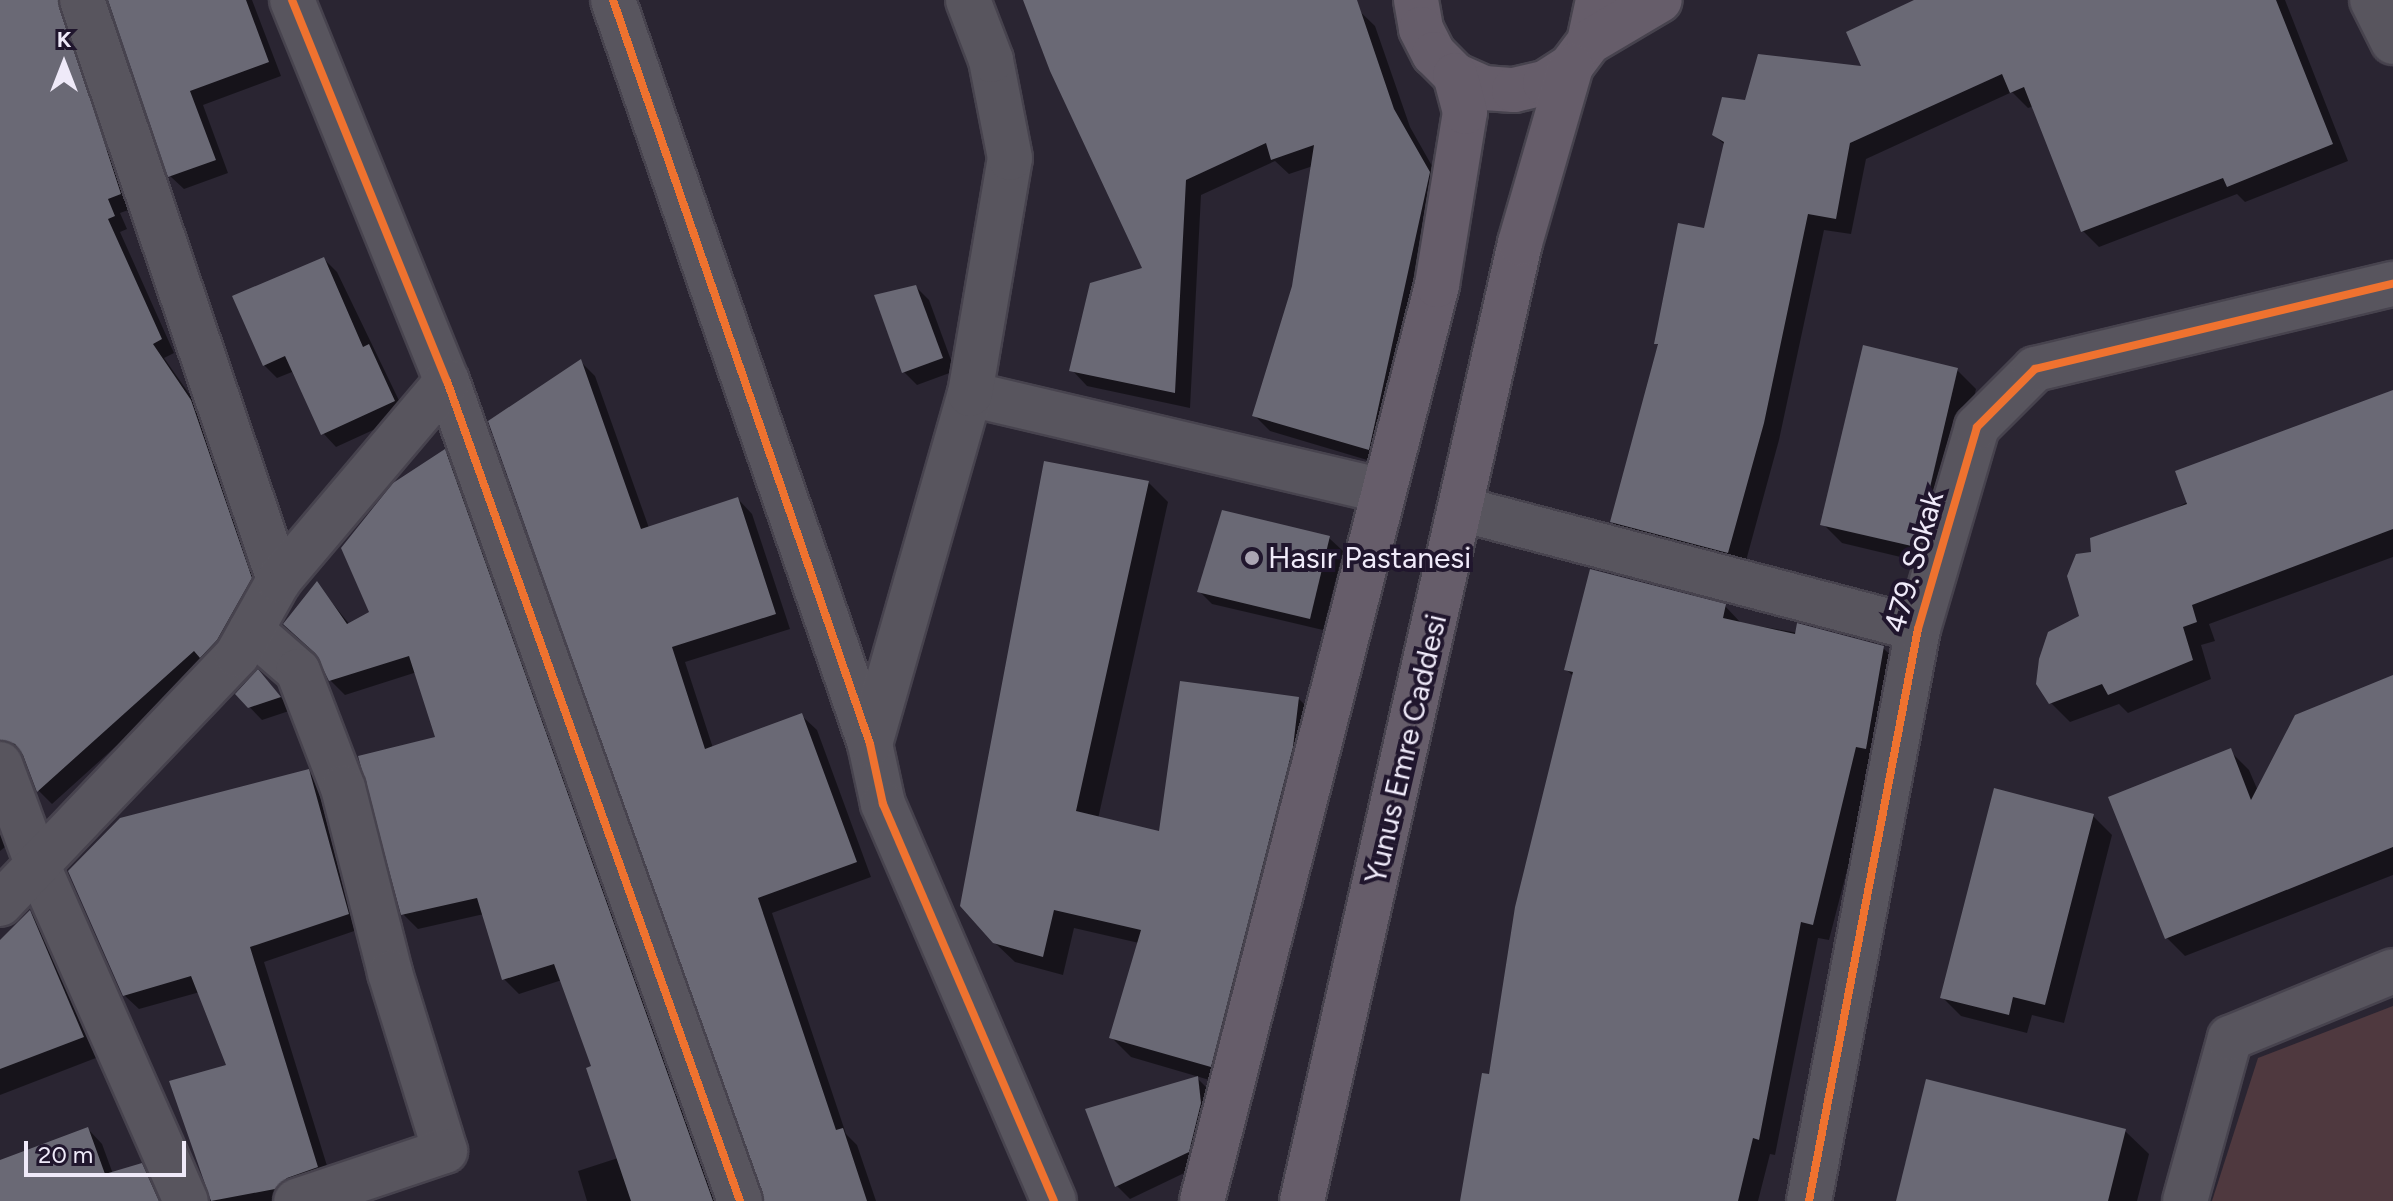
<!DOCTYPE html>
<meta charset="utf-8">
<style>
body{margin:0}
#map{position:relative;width:2393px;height:1201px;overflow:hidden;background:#2a2532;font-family:Figtree,sans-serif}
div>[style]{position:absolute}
.green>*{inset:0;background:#4f393f}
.shadow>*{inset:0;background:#0007}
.building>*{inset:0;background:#6a6975}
.roads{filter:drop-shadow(2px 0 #47434e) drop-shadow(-2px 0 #47434e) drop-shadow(0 2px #47434e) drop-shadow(0 -2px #47434e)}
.minor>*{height:44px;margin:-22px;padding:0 22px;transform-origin:22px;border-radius:22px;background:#58555e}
.major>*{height:44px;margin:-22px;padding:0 22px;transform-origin:22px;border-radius:22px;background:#665d6a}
.cycleway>*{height:8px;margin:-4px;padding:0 4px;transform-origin:4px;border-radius:4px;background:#ef722f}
.dots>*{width:22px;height:22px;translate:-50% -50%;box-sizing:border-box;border:4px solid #20162d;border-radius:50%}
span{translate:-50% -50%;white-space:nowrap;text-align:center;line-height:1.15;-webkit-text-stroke:8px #20162d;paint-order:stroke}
.poi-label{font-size:30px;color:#efeaf9}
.left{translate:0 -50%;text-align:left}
.street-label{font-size:30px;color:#efeaf9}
.north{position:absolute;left:24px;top:24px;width:80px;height:80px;-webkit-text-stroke:6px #20162d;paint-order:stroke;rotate:0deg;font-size:22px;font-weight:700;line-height:32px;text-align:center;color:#efeaf9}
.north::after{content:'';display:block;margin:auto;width:28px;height:36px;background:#efeaf9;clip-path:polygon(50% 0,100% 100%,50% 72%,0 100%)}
.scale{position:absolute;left:24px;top:1141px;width:162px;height:36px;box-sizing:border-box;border:4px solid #efeaf9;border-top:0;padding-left:10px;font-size:24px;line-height:28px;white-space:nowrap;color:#efeaf9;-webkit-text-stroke:6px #20162d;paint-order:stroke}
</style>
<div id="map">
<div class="green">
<i style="clip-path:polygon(2393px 1006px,2393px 1201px,2212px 1201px,2258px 1058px)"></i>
</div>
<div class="shadow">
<i style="clip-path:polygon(0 0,75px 0,134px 208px,120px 213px,127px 229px,120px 232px,174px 353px,164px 358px,204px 415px,264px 592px,208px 663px,52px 804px,39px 791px,22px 753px,0 759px)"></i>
<i style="clip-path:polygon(108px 0,252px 0,281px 76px,203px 105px,228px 173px,184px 189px,170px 176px)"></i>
<i style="clip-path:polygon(1025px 0,1348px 0,1375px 26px,1410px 127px,1445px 189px,1384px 465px,1270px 431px,1254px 415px,1294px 287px,1313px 166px,1289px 174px,1275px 161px,1201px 195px,1190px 408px,1087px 386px,1072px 370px,1145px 269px)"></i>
<i style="clip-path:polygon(1919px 0,2285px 0,2348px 161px,2245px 202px,2237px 194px,2099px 247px,2083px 231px,2034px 106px,2028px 108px,2012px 92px,1866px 159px,1851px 234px,1824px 230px,1779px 440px,1744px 568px,1628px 538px,1612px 522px,1659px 346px,1656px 343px,1705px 230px,1725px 145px,1714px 135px,1747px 102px,1865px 68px)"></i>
<i style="clip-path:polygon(324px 259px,337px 272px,406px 415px,336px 447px,323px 433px,292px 372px,277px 378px,264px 365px)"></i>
<i style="clip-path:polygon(916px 287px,929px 300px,955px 371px,917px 385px,904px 372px)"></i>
<i style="clip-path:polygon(581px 362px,595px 376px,649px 528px,738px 499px,752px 514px,790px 629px,685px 662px,713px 748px,802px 716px,817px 730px,871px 877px,772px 913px,846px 1134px,857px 1145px,876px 1201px,766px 1201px)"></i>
<i style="clip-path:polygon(1957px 370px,1976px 389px,1934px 565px,1842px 543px,1823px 524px)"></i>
<i style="clip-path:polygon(2393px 391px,2393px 557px,2209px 624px,2215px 641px,2201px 645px,2211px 679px,2128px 713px,2119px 704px,2070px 722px,2051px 703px,2082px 617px,2093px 553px)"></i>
<i style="clip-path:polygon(445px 452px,459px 466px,722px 1201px,587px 1201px,578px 1171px,618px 1158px,594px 1068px,562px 980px,519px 994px,504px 979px,484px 914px,418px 929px,403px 914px,437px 738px,417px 672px,345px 695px,330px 680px,317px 584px,350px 625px,371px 613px)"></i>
<i style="clip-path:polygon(1148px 482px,1168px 502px,1098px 819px,1160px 833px,1299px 699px,1319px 719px,1230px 1086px,1131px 1057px,1111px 1037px,1139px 943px,1074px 928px,1063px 975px,1015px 962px,994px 942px)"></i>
<i style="clip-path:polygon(1224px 512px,1329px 538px,1343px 551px,1323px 630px,1212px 604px,1199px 591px)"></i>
<i style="clip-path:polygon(1725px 606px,1741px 623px,1883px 648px,1900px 664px,1829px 940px,1818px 938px,1775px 1155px,1770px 1154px,1758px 1201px,1462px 1201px,1574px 677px,1566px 669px)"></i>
<i style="clip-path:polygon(2393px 677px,2393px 875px,2185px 956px,2166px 937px,2230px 751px,2249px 770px,2258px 791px)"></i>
<i style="clip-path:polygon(270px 685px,292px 710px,262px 720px,237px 694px)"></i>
<i style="clip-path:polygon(308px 771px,323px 786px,363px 928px,264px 962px,332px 1182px,292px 1201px,210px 1201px,229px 1066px,200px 992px,139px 1009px,124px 995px)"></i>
<i style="clip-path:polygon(0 816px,10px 843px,0 851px)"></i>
<i style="clip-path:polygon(2093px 816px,2112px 835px,2064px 1023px,2032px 1015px,2027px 1033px,1961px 1016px,1942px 997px)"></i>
<i style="clip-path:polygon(30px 912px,48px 931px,101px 1056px,0 1095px,0 943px)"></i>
<i style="clip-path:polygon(1198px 1079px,1211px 1092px,1201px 1165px,1130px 1199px,1117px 1186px,1088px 1110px)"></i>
<i style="clip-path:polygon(88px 1129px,102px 1144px,113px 1174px,141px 1165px,167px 1201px,13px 1201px)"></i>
<i style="clip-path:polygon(2125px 1131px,2149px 1154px,2137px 1201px,1898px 1201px)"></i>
</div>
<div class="building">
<i style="clip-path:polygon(0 0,58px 0,121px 194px,108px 199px,115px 216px,108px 219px,162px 339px,153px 344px,191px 400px,252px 578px,217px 640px,200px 658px,194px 651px,37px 792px,23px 755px,15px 744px,0 740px)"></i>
<i style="clip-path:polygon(108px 0,246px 0,269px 62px,190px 91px,216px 160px,168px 177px)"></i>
<i style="clip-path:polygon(1023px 0,1357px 0,1394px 109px,1430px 172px,1369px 450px,1252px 416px,1292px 286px,1314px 145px,1271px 160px,1266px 143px,1186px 180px,1175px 393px,1069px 371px,1090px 283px,1142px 268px,1050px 71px)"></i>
<i style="clip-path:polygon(1914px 0,2276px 0,2333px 144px,2227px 187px,2223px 178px,2081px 232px,2024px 87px,2010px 93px,2002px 74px,1850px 143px,1836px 219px,1808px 214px,1764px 423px,1728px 553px,1610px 522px,1658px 344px,1654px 344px,1678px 223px,1704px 228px,1724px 142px,1712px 135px,1722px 97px,1745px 100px,1758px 54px,1861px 66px,1846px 32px)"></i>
<i style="clip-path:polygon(324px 257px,363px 347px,369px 344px,395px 401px,321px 435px,285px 356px,263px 366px,232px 296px)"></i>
<i style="clip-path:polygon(916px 285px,943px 358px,902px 373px,874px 295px)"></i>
<i style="clip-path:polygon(1863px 345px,1958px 368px,1916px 547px,1820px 525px)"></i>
<i style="clip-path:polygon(581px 359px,641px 529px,738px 497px,776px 614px,672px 647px,705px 749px,802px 713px,857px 862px,758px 898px,836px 1130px,843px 1128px,867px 1201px,764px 1201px,488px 421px)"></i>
<i style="clip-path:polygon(2393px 390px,2393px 529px,2192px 605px,2197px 622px,2183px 627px,2193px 660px,2108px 695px,2102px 684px,2049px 704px,2036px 684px,2039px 659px,2048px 632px,2079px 616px,2067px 576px,2076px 554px,2091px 552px,2090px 538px,2187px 504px,2175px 471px)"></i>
<i style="clip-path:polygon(445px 449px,713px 1201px,631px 1201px,586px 1068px,591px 1066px,554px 964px,502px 980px,477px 898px,401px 915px,358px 756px,435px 737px,409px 656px,329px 681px,315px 653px,283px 624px,317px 581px,347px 624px,369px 612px,341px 548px,393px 483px)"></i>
<i style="clip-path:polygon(1044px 461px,1149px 481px,1076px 811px,1159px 831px,1180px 681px,1299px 697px,1293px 747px,1211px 1067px,1109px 1038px,1141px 930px,1054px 910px,1043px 957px,993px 943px,960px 906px)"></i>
<i style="clip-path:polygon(1222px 510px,1330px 536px,1310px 619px,1197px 592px)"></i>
<i style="clip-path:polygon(1590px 569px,1726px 604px,1723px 618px,1795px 634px,1797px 623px,1884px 646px,1866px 749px,1856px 747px,1813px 925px,1801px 922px,1759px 1140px,1753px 1138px,1738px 1201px,1460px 1201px,1482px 1073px,1489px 1074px,1515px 907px,1573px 672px,1564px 670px)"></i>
<i style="clip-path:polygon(258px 669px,281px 697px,248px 708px,235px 694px)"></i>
<i style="clip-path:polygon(2393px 675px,2393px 847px,2165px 939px,2108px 797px,2231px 748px,2251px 800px,2295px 715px)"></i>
<i style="clip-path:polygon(309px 769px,349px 914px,250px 947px,318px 1167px,287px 1178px,275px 1189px,211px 1201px,169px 1081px,226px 1065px,191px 976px,123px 996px,68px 871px,120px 818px)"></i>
<i style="clip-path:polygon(1994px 788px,2094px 814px,2045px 1005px,2013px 997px,2009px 1015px,1940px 998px)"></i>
<i style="clip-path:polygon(30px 910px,84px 1037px,0 1069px,0 940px)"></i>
<i style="clip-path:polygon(1198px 1076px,1201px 1103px,1189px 1152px,1115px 1187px,1085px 1109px)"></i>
<i style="clip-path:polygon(1926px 1079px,2126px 1129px,2108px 1201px,1896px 1201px)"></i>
<i style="clip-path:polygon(88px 1127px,105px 1174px,142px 1163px,159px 1201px,0 1201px,0 1160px)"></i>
</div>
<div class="roads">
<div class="minor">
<i style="left:82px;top:0;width:613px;rotate:71.24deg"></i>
<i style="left:292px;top:0;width:411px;rotate:67.9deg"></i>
<i style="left:447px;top:381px;width:871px;rotate:70.34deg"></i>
<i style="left:613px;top:0;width:787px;rotate:70.94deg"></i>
<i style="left:870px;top:744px;width:61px;rotate:77.8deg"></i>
<i style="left:883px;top:804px;width:432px;rotate:66.7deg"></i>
<i style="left:2372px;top:0;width:47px;rotate:63.4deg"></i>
<i style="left:970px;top:394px;width:424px;rotate:13.2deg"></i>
<i style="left:1461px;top:509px;width:472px;rotate:14.7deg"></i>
<i style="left:251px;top:630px;width:62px;rotate:41.1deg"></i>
<i style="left:298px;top:671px;width:125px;rotate:69deg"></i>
<i style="left:343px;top:788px;width:191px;rotate:75.7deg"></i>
<i style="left:390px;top:973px;width:186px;rotate:72.8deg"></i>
<i style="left:445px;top:1151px;width:157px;rotate:161.4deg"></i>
<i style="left:870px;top:744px;width:364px;rotate:-74.1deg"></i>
<i style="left:970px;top:394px;width:239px;rotate:-80.4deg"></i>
<i style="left:1010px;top:158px;width:100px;rotate:-101deg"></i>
<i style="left:991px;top:60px;width:64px;rotate:-111deg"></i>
<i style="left:0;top:764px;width:109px;rotate:69.6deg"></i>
<i style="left:38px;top:866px;width:366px;rotate:66.2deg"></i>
<i style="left:0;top:904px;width:344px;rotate:-46.4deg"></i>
<i style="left:237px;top:655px;width:86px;rotate:-60.8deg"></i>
<i style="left:279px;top:580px;width:260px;rotate:-49.8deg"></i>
<i style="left:1809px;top:1201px;width:582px;rotate:-79.21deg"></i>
<i style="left:1918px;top:629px;width:210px;rotate:-73.7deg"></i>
<i style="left:1977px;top:427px;width:82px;rotate:-45deg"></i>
<i style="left:2035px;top:369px;width:368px;rotate:-13.4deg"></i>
<i style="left:2185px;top:1201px;width:169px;rotate:-74.6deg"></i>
<i style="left:2230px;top:1038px;width:176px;rotate:-22.3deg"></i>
</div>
<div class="major">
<i style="left:1416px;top:0;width:29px;rotate:80deg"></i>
<i style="left:1421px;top:29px;width:28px;rotate:63deg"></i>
<i style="left:1434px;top:54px;width:30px;rotate:45deg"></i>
<i style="left:1455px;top:75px;width:32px;rotate:24deg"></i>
<i style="left:1484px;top:88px;width:30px;rotate:4deg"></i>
<i style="left:1514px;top:90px;width:32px;rotate:-13deg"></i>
<i style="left:1545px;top:83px;width:31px;rotate:-33deg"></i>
<i style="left:1571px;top:66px;width:30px;rotate:-53deg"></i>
<i style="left:1589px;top:42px;width:43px;rotate:-77.9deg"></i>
<i style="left:1589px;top:42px;width:82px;rotate:-30.6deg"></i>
<i style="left:1202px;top:1201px;width:946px;rotate:-75.61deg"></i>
<i style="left:1437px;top:285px;width:175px;rotate:-80.8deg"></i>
<i style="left:1465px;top:112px;width:38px;rotate:-105deg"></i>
<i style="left:1302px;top:1201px;width:982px;rotate:-77.18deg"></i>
<i style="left:1520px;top:243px;width:184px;rotate:-73.9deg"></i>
</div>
</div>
<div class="cycleway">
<i style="left:292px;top:0;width:411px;rotate:67.9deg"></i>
<i style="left:447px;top:381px;width:871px;rotate:70.34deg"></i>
<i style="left:613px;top:0;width:787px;rotate:70.94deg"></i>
<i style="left:870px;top:744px;width:61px;rotate:77.8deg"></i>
<i style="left:883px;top:804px;width:432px;rotate:66.7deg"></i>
<i style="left:1809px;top:1201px;width:582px;rotate:-79.21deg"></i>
<i style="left:1918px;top:629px;width:210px;rotate:-73.7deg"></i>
<i style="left:1977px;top:427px;width:82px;rotate:-45deg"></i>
<i style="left:2035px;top:369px;width:368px;rotate:-13.4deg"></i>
</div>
<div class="dots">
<i style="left:1252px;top:558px;background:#aaa5b3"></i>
</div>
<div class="poi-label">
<span class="left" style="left:1268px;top:558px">Hasır Pastanesi</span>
</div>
<div class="street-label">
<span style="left:1914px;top:562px;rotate:-74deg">479. Sokak</span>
<span style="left:1406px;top:749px;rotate:-77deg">Yunus Emre Caddesi</span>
</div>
<div class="north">K</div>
<div class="scale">20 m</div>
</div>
